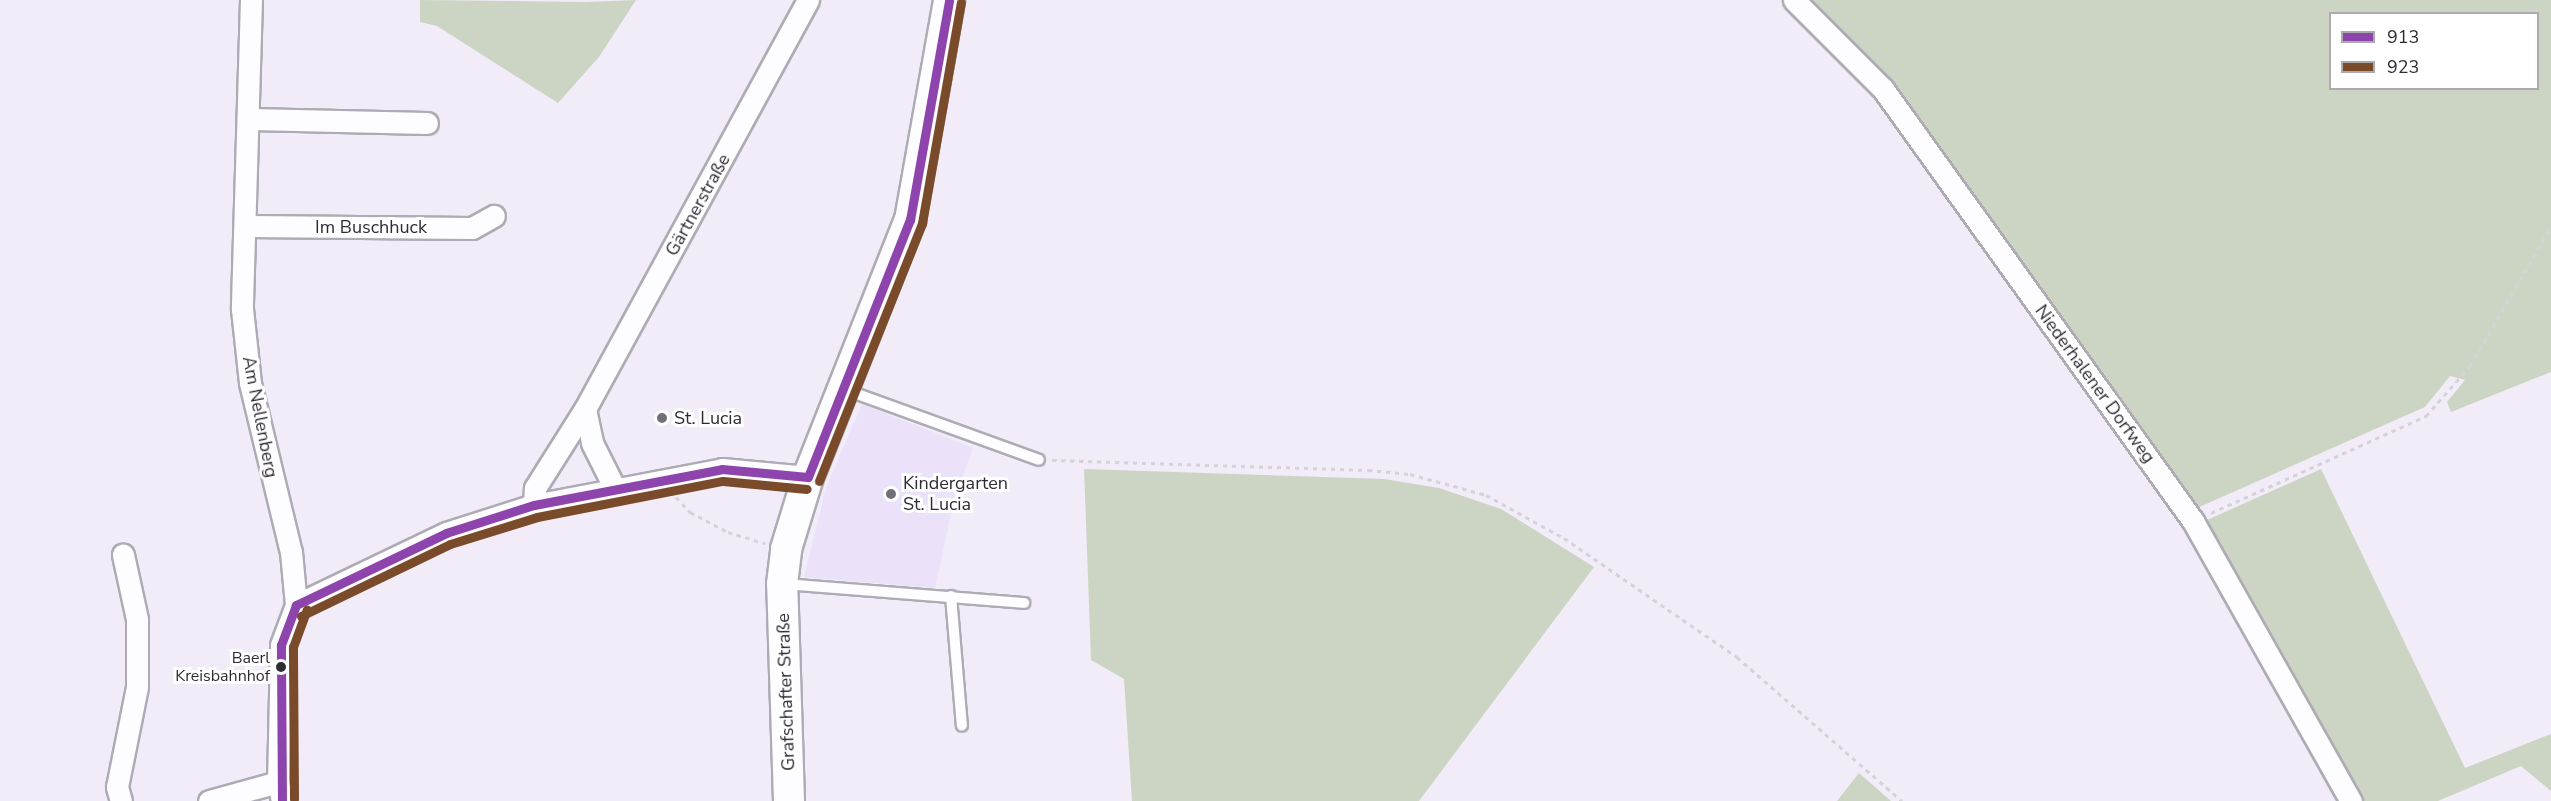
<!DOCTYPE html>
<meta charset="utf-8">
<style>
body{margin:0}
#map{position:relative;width:2551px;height:801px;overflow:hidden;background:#f1ecf8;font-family:"Nunito Sans",sans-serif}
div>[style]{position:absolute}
.built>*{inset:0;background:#ebe1f9}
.green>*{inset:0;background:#ccd5c4}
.path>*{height:3px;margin-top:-1.5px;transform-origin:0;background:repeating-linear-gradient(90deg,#d5d3d7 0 4.5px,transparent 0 9px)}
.roads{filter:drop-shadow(2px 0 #aeabb4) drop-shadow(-2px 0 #aeabb4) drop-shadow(0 2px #aeabb4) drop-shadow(0 -2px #aeabb4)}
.service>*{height:10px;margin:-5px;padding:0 5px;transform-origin:5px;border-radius:5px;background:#fdfcfe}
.minor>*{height:21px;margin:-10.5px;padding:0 10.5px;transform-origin:10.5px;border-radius:10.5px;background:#fdfcfe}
.secondary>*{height:30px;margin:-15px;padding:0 15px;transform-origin:15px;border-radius:15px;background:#fdfcfe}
.bus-1>*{height:9px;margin:-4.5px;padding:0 4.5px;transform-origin:4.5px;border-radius:4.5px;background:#8e44ad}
.bus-2>*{height:9px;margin:-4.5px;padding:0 4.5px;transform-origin:4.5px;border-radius:4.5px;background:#7a4b2a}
.dots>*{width:16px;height:16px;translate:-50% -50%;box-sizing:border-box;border:3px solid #fff;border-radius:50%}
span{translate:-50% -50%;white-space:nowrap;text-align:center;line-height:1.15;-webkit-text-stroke:6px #fff;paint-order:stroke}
.bus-label{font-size:16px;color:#2f2b35}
.right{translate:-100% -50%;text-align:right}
.street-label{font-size:18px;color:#2f2b35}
.poi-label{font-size:18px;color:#2f2b35}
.left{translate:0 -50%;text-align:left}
.legend{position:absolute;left:2329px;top:12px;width:210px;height:78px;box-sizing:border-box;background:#fff;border:2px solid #acaaae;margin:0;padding:8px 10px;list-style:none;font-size:18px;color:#2f2b35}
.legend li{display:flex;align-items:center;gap:12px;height:30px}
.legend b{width:30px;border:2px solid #acaaae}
</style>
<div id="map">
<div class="built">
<i style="clip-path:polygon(862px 404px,973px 448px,954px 500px,935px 588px,804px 577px,826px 488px)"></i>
</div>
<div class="green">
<i style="clip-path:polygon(420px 0,587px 2px,636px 0,599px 57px,558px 103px,437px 26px,420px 22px)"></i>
<i style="clip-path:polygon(evenodd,1802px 0,2551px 0,2551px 372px,2451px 412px,2447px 402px,2465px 380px,2450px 376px,2425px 407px,2197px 508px,1888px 81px,1802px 0,2330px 14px,2538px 14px,2538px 88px,2330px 88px,2330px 14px)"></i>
<i style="clip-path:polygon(1084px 469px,1384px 479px,1439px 488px,1501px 509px,1594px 567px,1419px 801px,1132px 801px,1124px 679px,1091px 660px)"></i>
<i style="clip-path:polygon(2321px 469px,2465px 768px,2551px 734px,2551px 791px,2521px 766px,2438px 801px,2360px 801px,2301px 709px,2207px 520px)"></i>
<i style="clip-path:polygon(1859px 773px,1891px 801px,1837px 801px)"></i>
</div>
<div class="path">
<i style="left:1052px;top:460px;width:316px;rotate:1.8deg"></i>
<i style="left:1368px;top:470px;width:42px;rotate:5.4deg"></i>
<i style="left:1410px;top:474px;width:79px;rotate:15.4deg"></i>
<i style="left:1486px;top:495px;width:89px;rotate:28.9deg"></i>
<i style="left:1564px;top:538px;width:210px;rotate:34.5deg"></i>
<i style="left:1737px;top:657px;width:219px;rotate:41.1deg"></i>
<i style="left:676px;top:497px;width:21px;rotate:47deg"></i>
<i style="left:690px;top:512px;width:43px;rotate:27.8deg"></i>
<i style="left:728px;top:532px;width:39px;rotate:17deg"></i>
<i style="left:2211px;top:513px;width:236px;rotate:-24.3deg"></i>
<i style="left:2426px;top:416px;width:67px;rotate:-48.7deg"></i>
<i style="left:2470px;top:366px;width:162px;rotate:-59.9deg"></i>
</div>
<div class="roads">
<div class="service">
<i style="left:846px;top:390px;width:205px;rotate:19.9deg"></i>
<i style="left:783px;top:584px;width:242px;rotate:4.5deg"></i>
<i style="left:951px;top:596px;width:130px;rotate:85.2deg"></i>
</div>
<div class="minor">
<i style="left:251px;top:0;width:309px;rotate:91.7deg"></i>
<i style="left:242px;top:309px;width:74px;rotate:83.8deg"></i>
<i style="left:250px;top:383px;width:174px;rotate:76.4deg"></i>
<i style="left:291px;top:552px;width:53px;rotate:84.6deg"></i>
<i style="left:1794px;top:0;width:126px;rotate:45deg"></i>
<i style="left:1883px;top:89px;width:532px;rotate:54.34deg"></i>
<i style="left:2193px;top:521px;width:322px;rotate:60.6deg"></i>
<i style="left:251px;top:119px;width:176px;rotate:1.3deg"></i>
<i style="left:246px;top:226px;width:226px;rotate:0.5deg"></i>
<i style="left:472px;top:228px;width:25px;rotate:-29deg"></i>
<i style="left:585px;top:409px;width:35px;rotate:78deg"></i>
<i style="left:592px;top:443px;width:49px;rotate:63.4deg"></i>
<i style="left:534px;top:505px;width:17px;rotate:-87deg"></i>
<i style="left:535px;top:488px;width:93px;rotate:-57.7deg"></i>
<i style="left:585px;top:409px;width:466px;rotate:-61.4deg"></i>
<i style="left:296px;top:605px;width:166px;rotate:-25.6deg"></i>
<i style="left:446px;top:533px;width:92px;rotate:-17.7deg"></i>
<i style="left:534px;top:505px;width:191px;rotate:-10.8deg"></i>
<i style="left:722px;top:469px;width:86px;rotate:5.3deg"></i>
<i style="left:121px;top:801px;width:15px;rotate:-106deg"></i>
<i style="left:117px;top:787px;width:102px;rotate:-78.7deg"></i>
<i style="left:137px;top:687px;width:68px;rotate:-90deg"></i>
<i style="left:137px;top:619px;width:66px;rotate:-102.3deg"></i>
<i style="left:209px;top:801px;width:72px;rotate:-15.4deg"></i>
<i style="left:282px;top:801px;width:19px;rotate:-102deg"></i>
<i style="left:278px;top:782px;width:137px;rotate:-88.7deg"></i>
<i style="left:281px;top:645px;width:43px;rotate:-69.4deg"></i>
</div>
<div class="secondary">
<i style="left:789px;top:801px;width:217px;rotate:-91.8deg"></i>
<i style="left:782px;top:584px;width:35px;rotate:-83deg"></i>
<i style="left:786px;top:549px;width:75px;rotate:-73deg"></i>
<i style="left:808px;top:477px;width:277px;rotate:-68.4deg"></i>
<i style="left:910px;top:220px;width:223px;rotate:-79.9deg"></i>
</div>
</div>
<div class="bus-1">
<i style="left:808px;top:477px;width:277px;rotate:-68.4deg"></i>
<i style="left:910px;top:220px;width:223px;rotate:-79.9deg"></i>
<i style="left:296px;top:605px;width:166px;rotate:-25.6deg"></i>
<i style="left:446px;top:533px;width:92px;rotate:-17.7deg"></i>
<i style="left:534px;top:505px;width:191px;rotate:-10.8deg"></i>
<i style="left:722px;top:469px;width:86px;rotate:5.3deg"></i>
<i style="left:282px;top:801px;width:156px;rotate:-90.4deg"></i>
<i style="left:281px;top:645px;width:43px;rotate:-69.4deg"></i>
</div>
<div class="bus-2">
<i style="left:819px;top:481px;width:278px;rotate:-68.2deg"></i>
<i style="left:922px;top:223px;width:224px;rotate:-80deg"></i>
<i style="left:301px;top:616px;width:165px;rotate:-25.8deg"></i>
<i style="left:450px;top:544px;width:91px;rotate:-17.2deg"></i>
<i style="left:537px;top:517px;width:189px;rotate:-11deg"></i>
<i style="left:723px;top:481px;width:84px;rotate:5.4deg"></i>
<i style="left:294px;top:799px;width:152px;rotate:-90.4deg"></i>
<i style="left:293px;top:647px;width:40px;rotate:-69.8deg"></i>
</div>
<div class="dots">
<i style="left:662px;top:418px;background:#736f79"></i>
<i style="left:891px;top:494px;background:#736f79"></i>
<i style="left:281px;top:667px;background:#2f2b35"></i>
</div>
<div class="bus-label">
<span class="right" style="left:270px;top:667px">Baerl<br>Kreisbahnhof</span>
</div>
<div class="street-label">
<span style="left:698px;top:205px;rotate:-61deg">Gärtnerstraße</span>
<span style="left:371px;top:227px">Im Buschhuck</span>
<span style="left:2095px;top:384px;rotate:54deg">Niederhalener Dorfweg</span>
<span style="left:260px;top:417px;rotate:79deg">Am Nellenberg</span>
<span style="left:786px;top:692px;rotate:-92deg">Grafschafter Straße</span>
</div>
<div class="poi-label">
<span class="left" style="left:674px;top:418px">St. Lucia</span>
<span class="left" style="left:903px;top:494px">Kindergarten<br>St. Lucia</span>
</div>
<ul class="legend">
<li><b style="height:8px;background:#8e44ad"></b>913</li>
<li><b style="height:8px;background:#7a4b2a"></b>923</li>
</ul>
</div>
